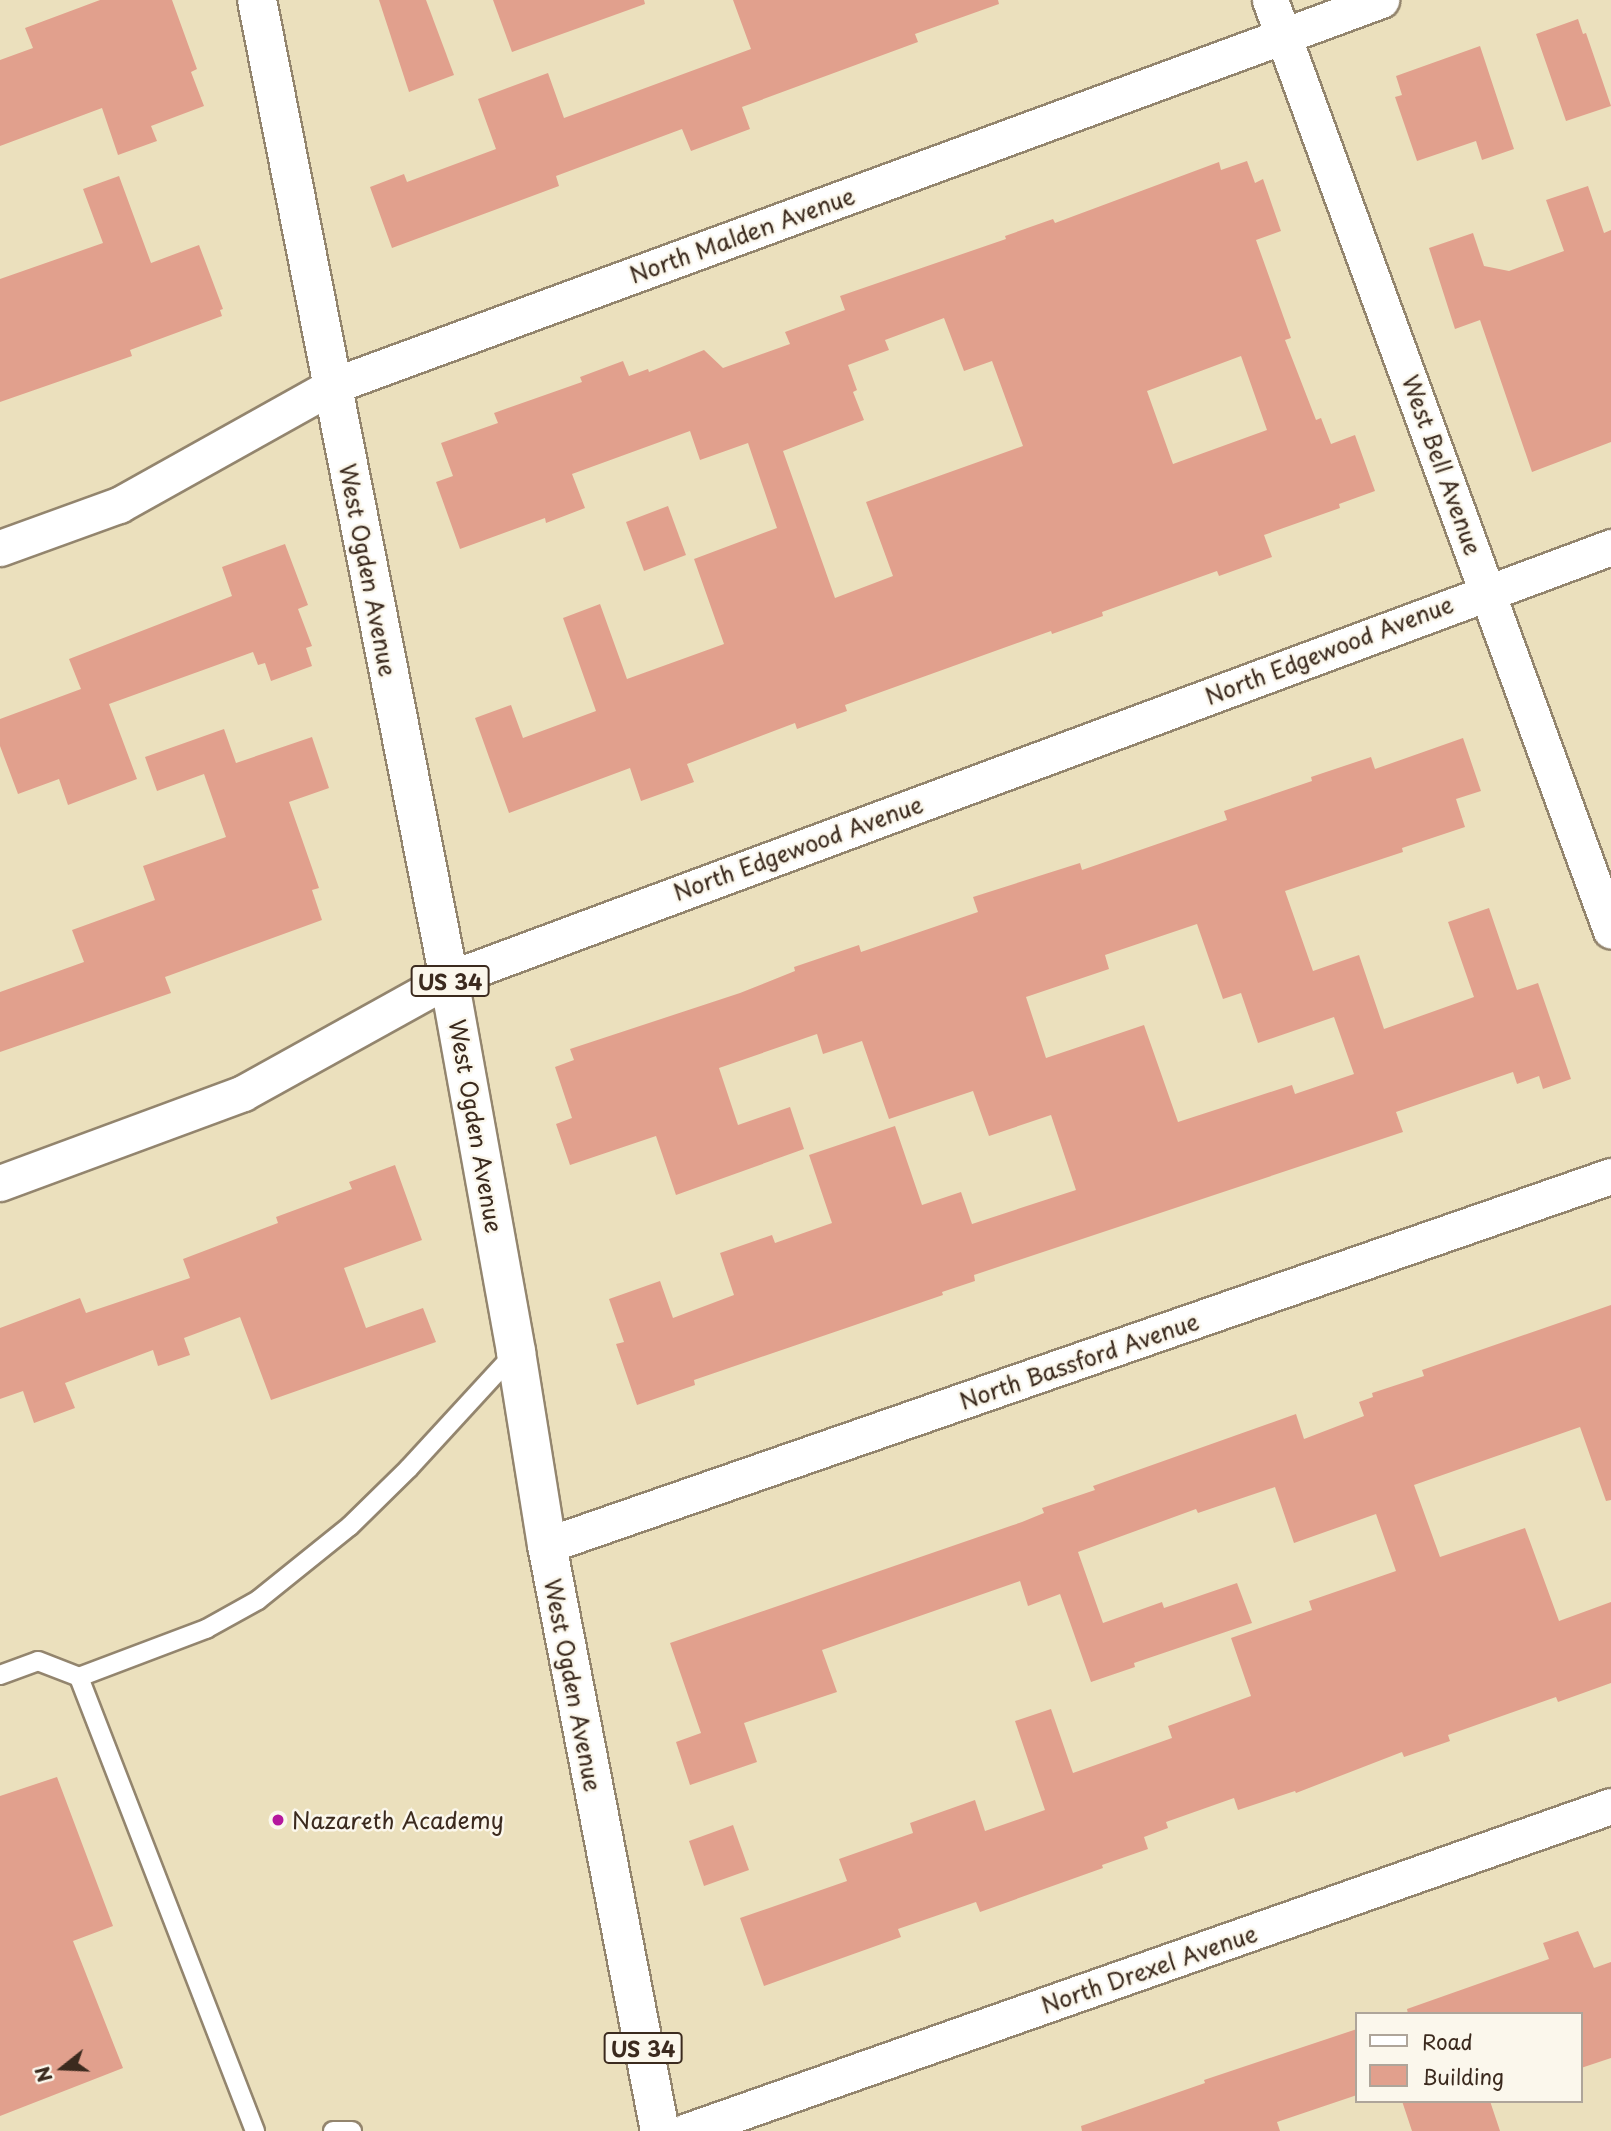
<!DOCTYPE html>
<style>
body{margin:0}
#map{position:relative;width:1611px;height:2131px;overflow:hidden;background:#ebe0bd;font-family:"Playpen Sans",sans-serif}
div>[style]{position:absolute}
.building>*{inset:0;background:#e1a08d}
.roads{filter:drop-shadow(2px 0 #93856e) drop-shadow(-2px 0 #93856e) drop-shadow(0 2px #93856e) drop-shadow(0 -2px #93856e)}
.service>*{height:18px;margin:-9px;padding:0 9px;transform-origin:9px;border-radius:9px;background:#fff}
.minor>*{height:35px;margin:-17.5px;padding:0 17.5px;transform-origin:17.5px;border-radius:17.5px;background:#fff}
.primary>*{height:38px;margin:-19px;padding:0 19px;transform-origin:19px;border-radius:19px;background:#fff}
.dots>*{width:19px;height:19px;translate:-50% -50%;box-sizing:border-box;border:4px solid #fbf7ec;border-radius:50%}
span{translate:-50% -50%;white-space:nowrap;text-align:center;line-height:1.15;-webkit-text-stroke:5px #fbf7ec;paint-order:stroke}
.shield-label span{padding:2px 5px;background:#fbf7ec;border:2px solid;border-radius:5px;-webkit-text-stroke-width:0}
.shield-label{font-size:21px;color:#3b2a1e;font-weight:700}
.street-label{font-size:23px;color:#3b2a1e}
.poi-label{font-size:23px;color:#3b2a1e}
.left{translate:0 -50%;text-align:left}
.legend{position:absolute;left:1355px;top:2012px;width:228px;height:91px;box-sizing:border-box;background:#fbf7ec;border:2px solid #aea59a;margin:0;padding:9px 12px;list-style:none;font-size:21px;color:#3b2a1e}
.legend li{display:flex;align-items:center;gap:14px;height:35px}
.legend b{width:35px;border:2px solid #aea59a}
.north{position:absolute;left:28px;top:2033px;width:70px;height:70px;-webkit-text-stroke:5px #fbf7ec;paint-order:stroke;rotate:252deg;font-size:19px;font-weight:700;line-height:28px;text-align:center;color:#3b2a1e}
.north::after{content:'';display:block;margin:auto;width:24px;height:32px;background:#3b2a1e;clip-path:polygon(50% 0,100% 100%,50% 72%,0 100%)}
</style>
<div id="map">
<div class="building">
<i style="clip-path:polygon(100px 0,172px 0,197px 69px,191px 72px,204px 106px,151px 126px,157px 141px,118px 155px,102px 108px,0 146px,0 60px,33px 48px,25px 28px)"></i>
<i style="clip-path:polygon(379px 0,426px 0,454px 75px,409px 92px)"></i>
<i style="clip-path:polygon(493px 0,644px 0,645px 4px,512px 52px)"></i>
<i style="clip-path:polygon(733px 0,998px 0,999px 4px,915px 34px,918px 42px,742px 107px,750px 129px,691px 151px,682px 129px,556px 176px,559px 186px,392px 248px,370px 187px,404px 174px,407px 182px,496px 149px,478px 99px,548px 73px,564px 118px,751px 49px)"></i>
<i style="clip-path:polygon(1578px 19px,1583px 34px,1586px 33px,1611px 106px,1566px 121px,1536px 34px)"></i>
<i style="clip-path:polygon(1480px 46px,1514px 149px,1482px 160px,1476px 141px,1417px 161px,1395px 97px,1402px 95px,1396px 76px)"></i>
<i style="clip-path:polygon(evenodd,1247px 161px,1255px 183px,1263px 179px,1281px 231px,1256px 240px,1291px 338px,1285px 340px,1316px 420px,1321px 418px,1331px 444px,1355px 435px,1375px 491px,1339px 504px,1340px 508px,1264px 535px,1272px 557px,1219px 576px,1217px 571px,1102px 612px,1103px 616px,1052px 634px,1051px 631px,845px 705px,847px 711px,797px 729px,795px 723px,687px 764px,694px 782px,641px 801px,630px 768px,509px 813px,475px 718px,511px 705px,523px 738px,596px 711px,563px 618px,600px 604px,627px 679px,724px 644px,694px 559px,777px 528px,748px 443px,700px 460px,690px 431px,572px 474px,585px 508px,546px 523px,545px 518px,460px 549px,436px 482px,453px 476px,441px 443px,498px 423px,494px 413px,582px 382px,580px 377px,623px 361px,629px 376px,648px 369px,649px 372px,704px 350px,723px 368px,790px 344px,785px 332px,845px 310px,840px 296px,1006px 239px,1005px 236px,1053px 219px,1055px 223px,1219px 162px,1221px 170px,1247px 161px,944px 318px,964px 371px,992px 361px,1023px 446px,866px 502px,893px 576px,835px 598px,783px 451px,864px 420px,853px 392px,857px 390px,848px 365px,889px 350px,885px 340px,944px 318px,1247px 161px,1241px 356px,1267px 430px,1173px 464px,1147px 391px,1241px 356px)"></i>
<i style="clip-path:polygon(119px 176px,151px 263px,199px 245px,223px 309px,220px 310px,222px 316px,130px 350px,132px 356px,0 402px,0 279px,103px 243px,83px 189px)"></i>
<i style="clip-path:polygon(1588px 186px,1604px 233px,1611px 230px,1611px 442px,1532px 472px,1480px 320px,1455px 329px,1429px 248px,1473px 233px,1484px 266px,1509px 271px,1564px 251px,1546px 200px)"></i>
<i style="clip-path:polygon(668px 506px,686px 555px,644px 571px,626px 522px)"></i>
<i style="clip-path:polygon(285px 544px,308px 605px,298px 609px,312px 646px,306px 648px,312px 666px,271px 681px,265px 663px,258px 665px,253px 652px,109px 704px,137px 779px,68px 805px,59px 779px,18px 794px,0 746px,0 719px,81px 689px,69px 659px,232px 596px,222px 567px)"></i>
<i style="clip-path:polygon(224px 729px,236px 763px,312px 737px,329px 788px,289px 802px,319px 888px,312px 890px,322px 920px,165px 977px,171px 993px,0 1052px,0 992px,84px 962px,72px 930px,155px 900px,143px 866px,226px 837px,204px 774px,157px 791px,145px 757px)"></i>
<i style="clip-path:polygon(evenodd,1463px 738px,1481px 791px,1456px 799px,1465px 827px,1402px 848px,1403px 852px,1285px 891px,1313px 971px,1359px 955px,1384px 1029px,1474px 997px,1448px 922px,1489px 908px,1517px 990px,1538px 983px,1571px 1079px,1543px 1089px,1539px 1076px,1517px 1084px,1513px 1072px,1396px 1112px,1403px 1132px,974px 1275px,975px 1281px,942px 1292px,943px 1295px,694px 1380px,695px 1385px,637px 1405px,616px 1344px,624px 1342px,609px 1299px,660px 1281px,673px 1318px,734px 1295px,720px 1253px,772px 1235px,775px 1243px,832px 1223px,809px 1155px,895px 1126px,922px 1205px,961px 1192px,972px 1224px,1076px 1190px,1051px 1115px,989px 1136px,973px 1091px,889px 1119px,862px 1041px,823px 1054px,817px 1034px,719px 1068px,738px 1125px,790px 1107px,804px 1149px,676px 1195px,656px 1136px,570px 1165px,556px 1124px,572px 1118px,555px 1067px,574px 1060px,570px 1049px,740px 993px,795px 971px,794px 967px,859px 945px,861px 952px,978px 912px,973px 897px,1080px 863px,1082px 870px,1227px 820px,1224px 811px,1312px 781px,1311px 777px,1371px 757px,1375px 769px,1463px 738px,1197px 924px,1223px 999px,1241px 993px,1258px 1043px,1334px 1017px,1354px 1074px,1295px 1094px,1292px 1085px,1178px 1122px,1144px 1025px,1046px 1058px,1026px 997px,1109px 969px,1105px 955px,1197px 924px)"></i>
<i style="clip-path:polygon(395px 1165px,422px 1240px,344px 1268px,366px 1328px,423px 1308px,436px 1342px,271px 1400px,240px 1317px,184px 1338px,190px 1355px,158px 1366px,153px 1350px,65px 1383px,75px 1408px,34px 1423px,23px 1391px,0 1399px,0 1328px,80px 1298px,86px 1313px,190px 1278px,183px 1259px,278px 1223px,276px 1217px,352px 1189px,349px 1182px)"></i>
<i style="clip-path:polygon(1611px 1305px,1611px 1500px,1606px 1501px,1580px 1427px,1414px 1485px,1440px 1557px,1525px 1528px,1559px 1621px,1611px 1602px,1611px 1683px,1558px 1702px,1556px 1697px,1448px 1735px,1450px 1741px,1404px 1757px,1402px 1752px,1296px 1793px,1295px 1791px,1238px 1810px,1234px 1798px,1166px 1822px,1168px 1828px,1144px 1837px,1148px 1849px,1102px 1865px,1103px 1868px,980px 1912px,976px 1902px,898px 1929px,901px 1937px,764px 1986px,740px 1918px,847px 1881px,839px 1859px,913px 1833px,910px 1823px,975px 1800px,985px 1831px,1045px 1810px,1015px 1721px,1051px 1709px,1073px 1773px,1172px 1738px,1168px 1726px,1251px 1696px,1231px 1638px,1312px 1610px,1309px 1601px,1396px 1571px,1376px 1514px,1294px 1543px,1275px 1487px,1198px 1513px,1196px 1509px,1078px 1552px,1103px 1623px,1162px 1602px,1164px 1608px,1237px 1583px,1252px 1623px,1134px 1663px,1135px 1667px,1091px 1682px,1060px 1594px,1028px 1606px,1020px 1581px,822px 1650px,837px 1692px,744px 1723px,757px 1762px,690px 1785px,676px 1742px,701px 1733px,670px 1643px,1022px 1522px,1044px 1513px,1042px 1508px,1095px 1490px,1093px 1486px,1296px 1414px,1304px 1439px,1364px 1416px,1359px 1402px,1373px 1397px,1372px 1393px,1424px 1376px,1422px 1370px)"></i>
<i style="clip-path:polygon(57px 1777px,113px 1926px,73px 1941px,123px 2068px,0 2116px,0 1796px)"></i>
<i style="clip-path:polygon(733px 1825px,749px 1870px,704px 1886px,689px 1841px)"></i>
<i style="clip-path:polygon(1578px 1931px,1594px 1968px,1611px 1962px,1611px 2058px,1581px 2068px,1581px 2014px,1408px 2014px,1407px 2009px,1549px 1959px,1543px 1943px)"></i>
<i style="clip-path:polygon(1357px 2029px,1357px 2095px,1277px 2122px,1280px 2131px,1082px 2131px,1081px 2126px,1205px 2083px,1204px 2080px)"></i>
<i style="clip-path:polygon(1402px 2101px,1490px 2101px,1500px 2131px,1412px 2131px)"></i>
</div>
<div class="roads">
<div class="service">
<i style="left:0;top:1675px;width:40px;rotate:-20.2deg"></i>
<i style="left:38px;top:1661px;width:44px;rotate:21.3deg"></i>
<i style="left:255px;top:2131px;width:487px;rotate:-111.2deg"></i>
<i style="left:79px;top:1677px;width:136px;rotate:-20.7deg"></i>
<i style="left:206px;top:1629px;width:60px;rotate:-29.1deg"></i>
<i style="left:258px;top:1600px;width:118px;rotate:-38.8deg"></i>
<i style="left:350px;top:1526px;width:83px;rotate:-44.5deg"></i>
<i style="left:409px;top:1468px;width:155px;rotate:-47.4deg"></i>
<i style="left:333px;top:2131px;width:19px"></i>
</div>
<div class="minor">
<i style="left:1270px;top:0;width:991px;rotate:69.88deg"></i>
<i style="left:0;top:548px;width:127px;rotate:-19.9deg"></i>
<i style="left:119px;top:505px;width:244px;rotate:-29.2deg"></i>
<i style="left:332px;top:386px;width:1118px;rotate:-20.2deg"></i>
<i style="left:0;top:1183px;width:259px;rotate:-20.3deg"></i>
<i style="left:243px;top:1093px;width:235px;rotate:-29deg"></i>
<i style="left:449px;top:979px;width:1240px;rotate:-20.39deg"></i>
<i style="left:547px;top:1545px;width:1126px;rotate:-19.13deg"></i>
<i style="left:687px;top:2131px;width:979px;rotate:-19.38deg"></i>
</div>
<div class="primary">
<i style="left:257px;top:0;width:998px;rotate:78.9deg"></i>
<i style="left:449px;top:979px;width:379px;rotate:79.8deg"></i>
<i style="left:516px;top:1352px;width:195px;rotate:80.9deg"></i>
<i style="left:547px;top:1545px;width:597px;rotate:79.09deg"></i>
</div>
</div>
<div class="dots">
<i style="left:278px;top:1820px;background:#b5179e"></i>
</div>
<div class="shield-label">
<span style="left:450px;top:981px">US 34</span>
<span style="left:643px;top:2048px">US 34</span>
</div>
<div class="street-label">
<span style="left:742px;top:235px;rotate:-20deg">North Malden Avenue</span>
<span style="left:1442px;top:465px;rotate:70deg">West Bell Avenue</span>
<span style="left:368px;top:570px;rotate:79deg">West Ogden Avenue</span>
<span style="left:1329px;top:650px;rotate:-21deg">North Edgewood Avenue</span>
<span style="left:798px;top:848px;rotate:-20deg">North Edgewood Avenue</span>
<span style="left:476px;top:1126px;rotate:80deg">West Ogden Avenue</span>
<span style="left:1079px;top:1361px;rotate:-19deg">North Bassford Avenue</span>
<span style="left:573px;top:1685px;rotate:79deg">West Ogden Avenue</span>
<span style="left:1149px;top:1969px;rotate:-19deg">North Drexel Avenue</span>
</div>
<div class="poi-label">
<span class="left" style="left:292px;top:1820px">Nazareth Academy</span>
</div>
<ul class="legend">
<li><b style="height:9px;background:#fff"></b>Road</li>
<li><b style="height:19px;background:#e1a08d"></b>Building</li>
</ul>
<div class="north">N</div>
</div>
